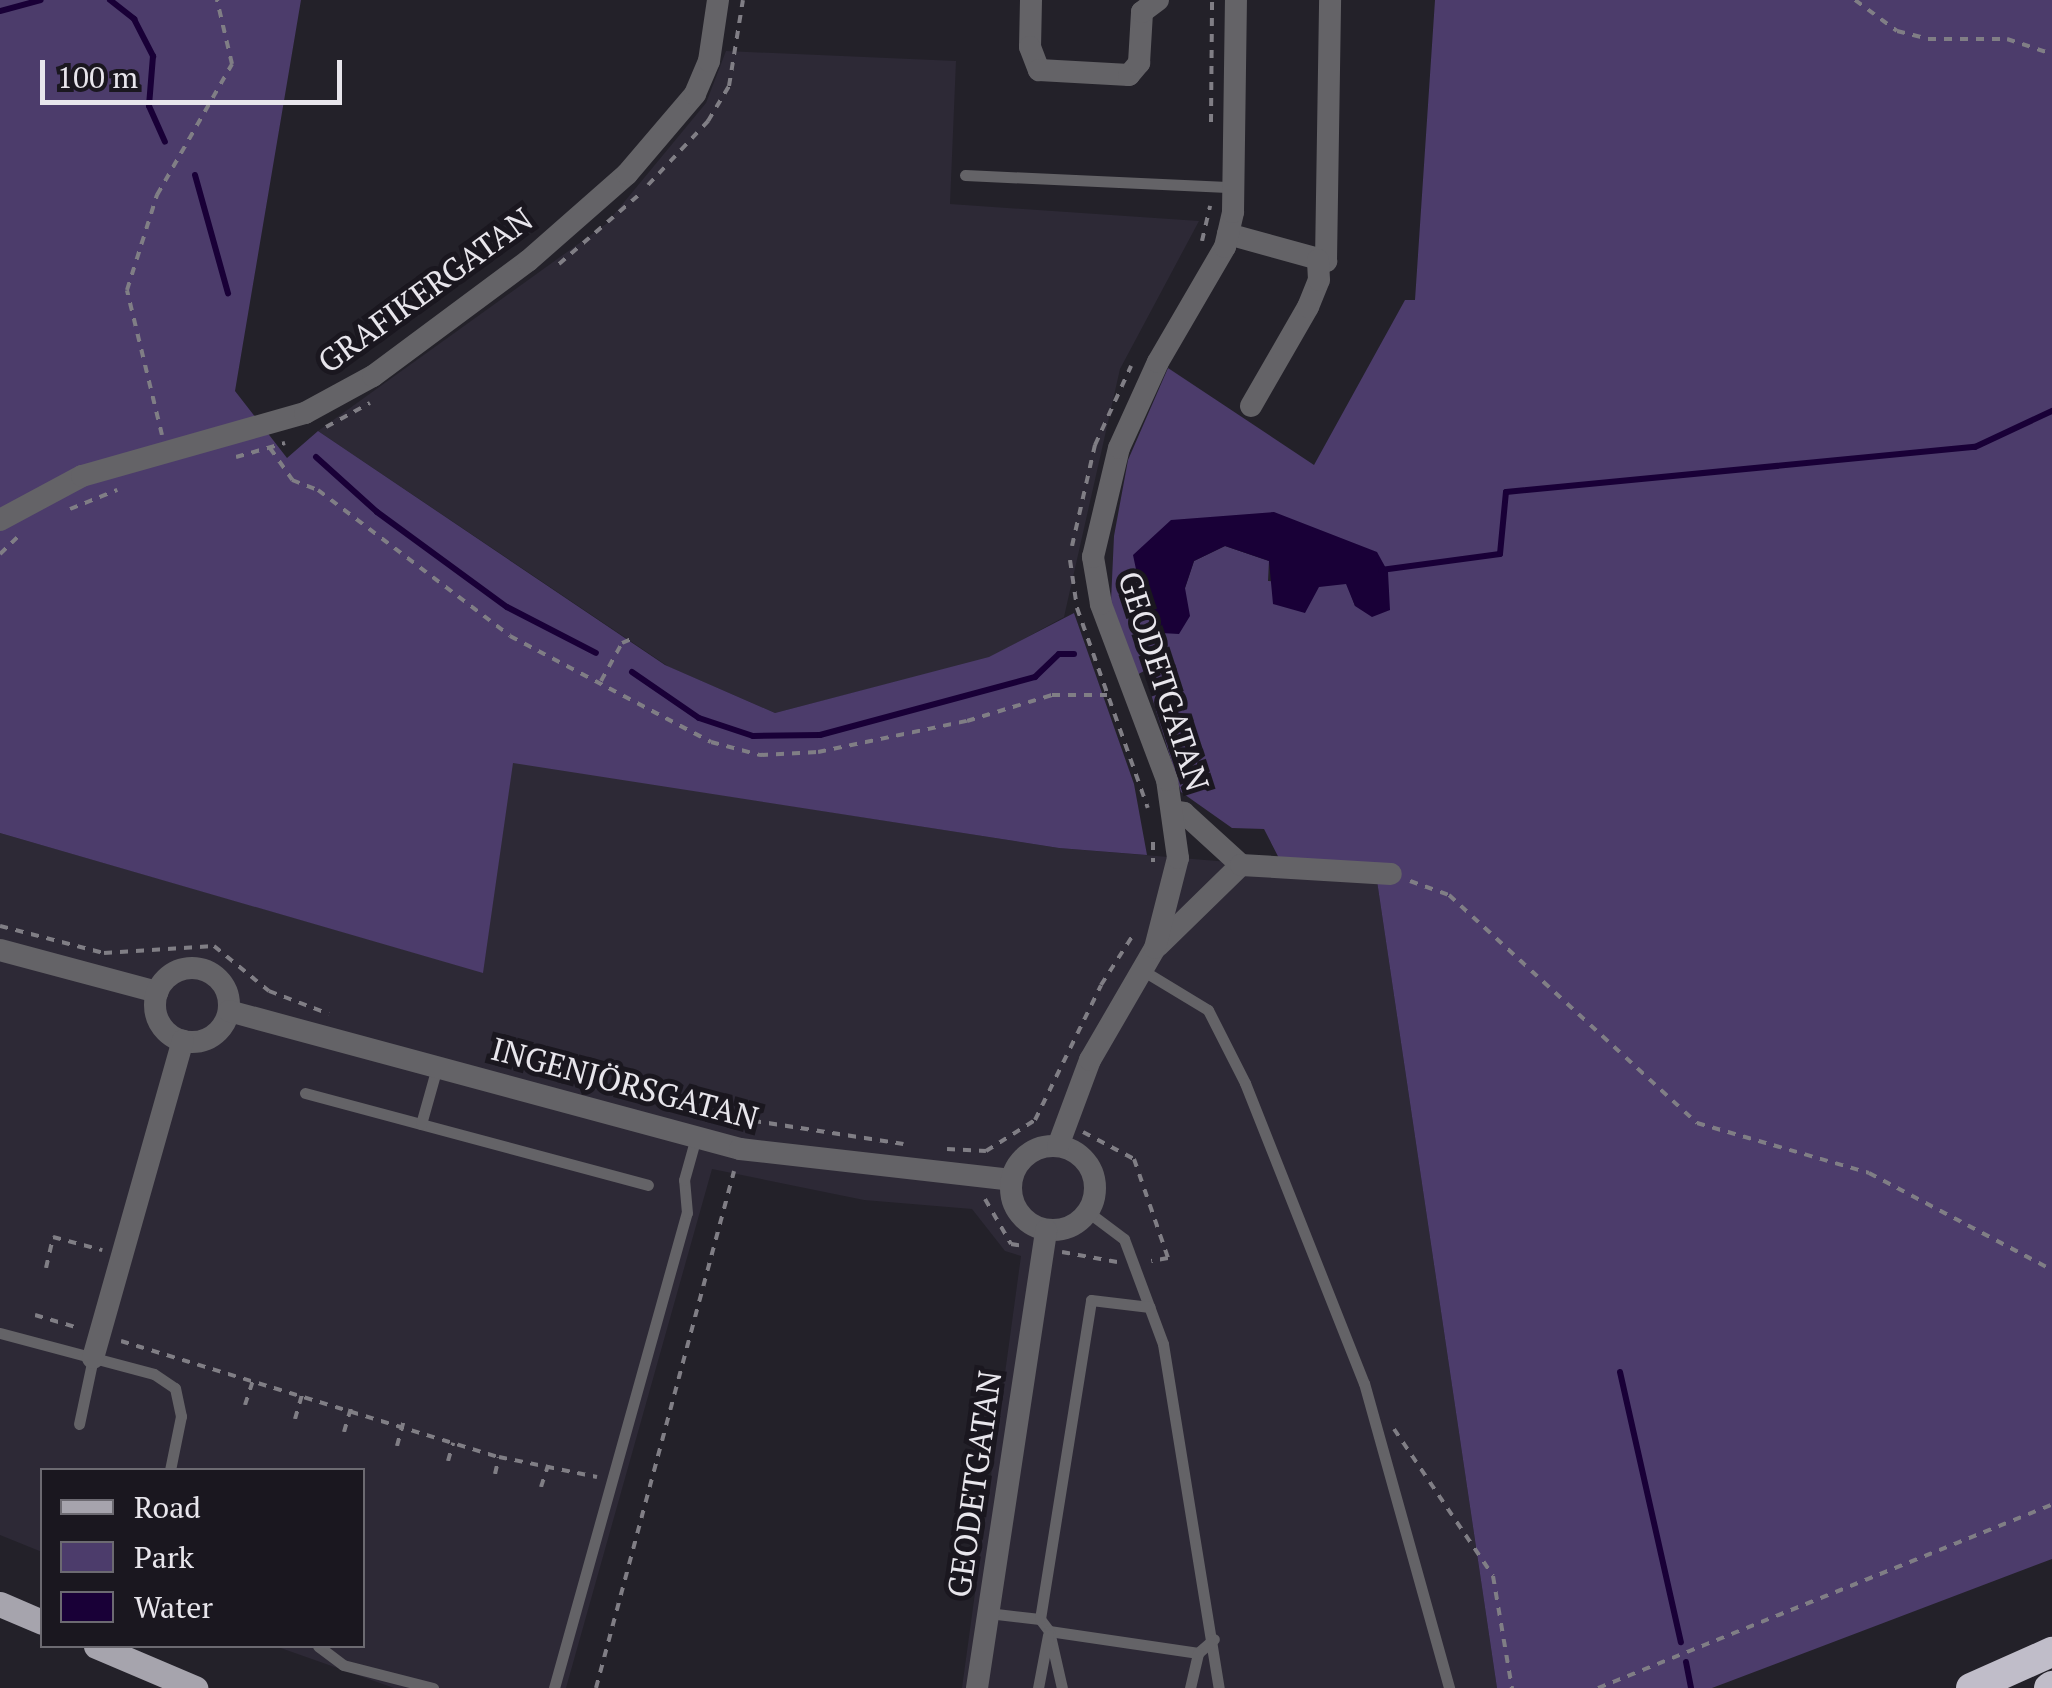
<!DOCTYPE html>
<meta charset="utf-8">
<style>
body{margin:0}
#map{position:relative;width:2052px;height:1688px;overflow:hidden;background:#232129;font-family:"PT Serif",serif}
div>[style]{position:absolute}
.built>*{inset:0;background:#2d2936}
.green>*{inset:0;background:#4c3c6b}
.water>*{inset:0;background:#190037}
.stream>*{height:6px;margin:-3px;padding:0 3px;transform-origin:3px;border-radius:3px;background:#190037}
.path>*{height:4px;margin-top:-2px;transform-origin:0;background:repeating-linear-gradient(90deg,#807e85 0 8px,transparent 0 16px)}
.lane>*{height:11px;margin:-5.5px;padding:0 5.5px;transform-origin:5.5px;border-radius:5.5px;background:#646367}
.street>*{height:22px;margin:-11px;padding:0 11px;transform-origin:11px;border-radius:11px;background:#646367}
.street>.ring{margin:-11px;padding:0;box-sizing:content-box;background:none;border:22px solid #646367;border-radius:50%}
.primary>*{height:25px;margin:-12.5px;padding:0 12.5px;transform-origin:12.5px;border-radius:12.5px;background:#a6a4ad}
.highway>*{height:30px;margin:-15px;padding:0 15px;transform-origin:15px;border-radius:15px;background:#c0bdc9}
span{translate:-50% -50%;white-space:nowrap;text-align:center;line-height:1.15;-webkit-text-stroke:10px #1a171f;paint-order:stroke}
.street-label{font-size:32px;color:#e8e6ec}
.legend{position:absolute;left:40px;top:1468px;width:325px;height:180px;box-sizing:border-box;background:#1a171f;border:2px solid #6c6a71;margin:0;padding:12px 18px;list-style:none;font-size:30px;color:#e8e6ec}
.legend li{display:flex;align-items:center;gap:20px;height:50px}
.legend b{width:50px;border:2px solid #6c6a71}
.scale{position:absolute;left:40px;top:60px;width:302px;height:45px;box-sizing:border-box;border:5px solid #e8e6ec;border-top:0;padding-left:12px;font-size:30px;line-height:35px;white-space:nowrap;color:#e8e6ec;-webkit-text-stroke:8px #1a171f;paint-order:stroke}
</style>
<div id="map">
<div class="built">
<i style="clip-path:polygon(726px 51px,956px 61px,950px 204px,1199px 221px,1120px 369px,1064px 617px,989px 658px,775px 713px,669px 667px,318px 431px,606px 224px,706px 103px)"></i>
<i style="clip-path:polygon(512px 762px,1059px 848px,1376px 874px,1497px 1688px,962px 1688px,1021px 1256px,1005px 1251px,972px 1209px,864px 1200px,712px 1169px,566px 1688px,394px 1688px,275px 1646px,362px 1646px,362px 1470px,42px 1470px,42px 1552px,0 1535px,0 833px,482px 972px)"></i>
</div>
<div class="green">
<i style="clip-path:polygon(0 0,301px 0,235px 391px,287px 458px,318px 431px,665px 665px,775px 713px,989px 657px,1074px 613px,1134px 784px,1147px 855px,1059px 848px,513px 763px,483px 973px,0 833px)"></i>
<i style="clip-path:polygon(evenodd,1435px 0,2052px 0,2052px 1559px,1712px 1688px,1497px 1688px,1376px 874px,1284px 868px,1264px 829px,1232px 828px,1181px 792px,1144px 671px,1135px 676px,1111px 601px,1114px 536px,1128px 460px,1168px 368px,1314px 465px,1405px 300px,1415px 300px,1435px 0,1171px 520px,1388px 572px,1355px 606px,1347px 584px,1268px 581px,1269px 561px,1225px 546px,1194px 561px,1185px 588px,1171px 520px)"></i>
</div>
<div class="water">
<i style="clip-path:polygon(1274px 512px,1377px 552px,1388px 572px,1390px 610px,1372px 617px,1355px 606px,1346px 584px,1319px 587px,1305px 613px,1273px 604px,1269px 561px,1225px 546px,1194px 561px,1185px 588px,1190px 616px,1179px 634px,1161px 633px,1145px 612px,1133px 555px,1171px 520px)"></i>
</div>
<div class="stream">
<i style="left:110px;top:0;width:31px;rotate:38deg"></i>
<i style="left:134px;top:19px;width:42px;rotate:62.8deg"></i>
<i style="left:153px;top:56px;width:50px;rotate:94.6deg"></i>
<i style="left:149px;top:106px;width:39px;rotate:66deg"></i>
<i style="left:0;top:11px;width:42px;rotate:-15deg"></i>
<i style="left:195px;top:175px;width:123px;rotate:74.4deg"></i>
<i style="left:316px;top:457px;width:82px;rotate:42deg"></i>
<i style="left:377px;top:512px;width:161px;rotate:36.2deg"></i>
<i style="left:507px;top:607px;width:100px;rotate:27.3deg"></i>
<i style="left:1381px;top:570px;width:120px;rotate:-7.7deg"></i>
<i style="left:1500px;top:554px;width:62px;rotate:-84.5deg"></i>
<i style="left:1506px;top:492px;width:471px;rotate:-5.5deg"></i>
<i style="left:1975px;top:447px;width:85px;rotate:-25.1deg"></i>
<i style="left:632px;top:672px;width:81px;rotate:34.5deg"></i>
<i style="left:699px;top:718px;width:57px;rotate:18.4deg"></i>
<i style="left:753px;top:736px;width:67px;rotate:-0.9deg"></i>
<i style="left:820px;top:735px;width:223px;rotate:-15.1deg"></i>
<i style="left:1035px;top:677px;width:33px;rotate:-44deg"></i>
<i style="left:1059px;top:654px;width:15px"></i>
<i style="left:1620px;top:1372px;width:277px;rotate:77.3deg"></i>
<i style="left:1686px;top:1662px;width:26px;rotate:79deg"></i>
</div>
<div class="path">
<i style="left:1855px;top:0;width:52px;rotate:36.4deg"></i>
<i style="left:1897px;top:31px;width:32px;rotate:14deg"></i>
<i style="left:1928px;top:39px;width:79px"></i>
<i style="left:2007px;top:39px;width:47px;rotate:18.4deg"></i>
<i style="left:1211px;top:122px;width:122px;rotate:-89.5deg"></i>
<i style="left:648px;top:185px;width:88px;rotate:-46.8deg"></i>
<i style="left:708px;top:121px;width:41px;rotate:-59deg"></i>
<i style="left:729px;top:86px;width:87px;rotate:-80.8deg"></i>
<i style="left:1202px;top:241px;width:36px;rotate:-77deg"></i>
<i style="left:559px;top:264px;width:110px;rotate:-40.9deg"></i>
<i style="left:326px;top:427px;width:50px;rotate:-28.6deg"></i>
<i style="left:162px;top:435px;width:149px;rotate:-103.6deg"></i>
<i style="left:127px;top:290px;width:100px;rotate:-72.5deg"></i>
<i style="left:157px;top:195px;width:151px;rotate:-60.2deg"></i>
<i style="left:232px;top:64px;width:66px;rotate:-103.2deg"></i>
<i style="left:270px;top:448px;width:39px;rotate:55deg"></i>
<i style="left:292px;top:480px;width:28px;rotate:21deg"></i>
<i style="left:318px;top:490px;width:241px;rotate:37.2deg"></i>
<i style="left:510px;top:636px;width:227px;rotate:27.8deg"></i>
<i style="left:711px;top:742px;width:51px;rotate:14.9deg"></i>
<i style="left:760px;top:755px;width:58px;rotate:-3deg"></i>
<i style="left:818px;top:752px;width:152px;rotate:-11.8deg"></i>
<i style="left:967px;top:721px;width:89px;rotate:-17deg"></i>
<i style="left:1052px;top:695px;width:55px"></i>
<i style="left:236px;top:457px;width:51px;rotate:-15.9deg"></i>
<i style="left:70px;top:509px;width:51px;rotate:-22deg"></i>
<i style="left:1072px;top:546px;width:104px;rotate:-77.2deg"></i>
<i style="left:1095px;top:445px;width:87px;rotate:-65.5deg"></i>
<i style="left:0;top:554px;width:30px;rotate:-44deg"></i>
<i style="left:1070px;top:560px;width:49px;rotate:81.7deg"></i>
<i style="left:1077px;top:608px;width:212px;rotate:70.5deg"></i>
<i style="left:601px;top:681px;width:43px;rotate:-61.1deg"></i>
<i style="left:622px;top:643px;width:13px;rotate:-23deg"></i>
<i style="left:1153px;top:842px;width:20px;rotate:90deg"></i>
<i style="left:1410px;top:881px;width:41px;rotate:19.7deg"></i>
<i style="left:1449px;top:895px;width:337px;rotate:42.6deg"></i>
<i style="left:1697px;top:1123px;width:179px;rotate:16.2deg"></i>
<i style="left:1869px;top:1173px;width:207px;rotate:27.9deg"></i>
<i style="left:0;top:926px;width:107px;rotate:14.6deg"></i>
<i style="left:104px;top:953px;width:110px;rotate:-3.6deg"></i>
<i style="left:214px;top:946px;width:71px;rotate:39.3deg"></i>
<i style="left:269px;top:991px;width:64px;rotate:21deg"></i>
<i style="left:690px;top:1111px;width:216px;rotate:8.8deg"></i>
<i style="left:1083px;top:1132px;width:58px;rotate:27.9deg"></i>
<i style="left:1134px;top:1159px;width:105px;rotate:71deg"></i>
<i style="left:1168px;top:1258px;width:17px;rotate:170deg"></i>
<i style="left:947px;top:1149px;width:39px;rotate:3deg"></i>
<i style="left:986px;top:1151px;width:58px;rotate:-32.3deg"></i>
<i style="left:1035px;top:1120px;width:150px;rotate:-63.9deg"></i>
<i style="left:1101px;top:985px;width:63px;rotate:-57.3deg"></i>
<i style="left:985px;top:1199px;width:52px;rotate:60deg"></i>
<i style="left:1011px;top:1244px;width:12px;rotate:9deg"></i>
<i style="left:1062px;top:1252px;width:56px;rotate:10.3deg"></i>
<i style="left:46px;top:1268px;width:32px;rotate:-77deg"></i>
<i style="left:53px;top:1237px;width:51px;rotate:14.9deg"></i>
<i style="left:35px;top:1315px;width:46px;rotate:16.5deg"></i>
<i style="left:121px;top:1341px;width:395px;rotate:17.1deg"></i>
<i style="left:499px;top:1457px;width:100px;rotate:11.5deg"></i>
<i style="left:245px;top:1405px;width:25px;rotate:-72deg"></i>
<i style="left:295px;top:1419px;width:25px;rotate:-74deg"></i>
<i style="left:1394px;top:1429px;width:177px;rotate:56deg"></i>
<i style="left:1493px;top:1576px;width:114px;rotate:80.4deg"></i>
<i style="left:344px;top:1432px;width:25px;rotate:-74deg"></i>
<i style="left:397px;top:1446px;width:24px;rotate:-75deg"></i>
<i style="left:448px;top:1461px;width:19px;rotate:-74deg"></i>
<i style="left:495px;top:1474px;width:17px;rotate:-77deg"></i>
<i style="left:541px;top:1487px;width:23px;rotate:-72deg"></i>
<i style="left:596px;top:1688px;width:535px;rotate:-75.05deg"></i>
<i style="left:1598px;top:1688px;width:489px;rotate:-22deg"></i>
</div>
<div class="lane">
<i style="left:965px;top:175px;width:268px;rotate:2.6deg"></i>
<i style="left:1142px;top:970px;width:77px;rotate:31.2deg"></i>
<i style="left:1208px;top:1010px;width:82px;rotate:63.1deg"></i>
<i style="left:1245px;top:1083px;width:323px;rotate:68.4deg"></i>
<i style="left:1364px;top:1383px;width:317px;rotate:74.4deg"></i>
<i style="left:305px;top:1093px;width:355px;rotate:15deg"></i>
<i style="left:421px;top:1124px;width:59px;rotate:-74.3deg"></i>
<i style="left:1088px;top:1212px;width:45px;rotate:36.9deg"></i>
<i style="left:1124px;top:1239px;width:112px;rotate:69.6deg"></i>
<i style="left:1163px;top:1344px;width:349px;rotate:80.8deg"></i>
<i style="left:0;top:1333px;width:159px;rotate:14.9deg"></i>
<i style="left:154px;top:1374px;width:25px;rotate:34deg"></i>
<i style="left:175px;top:1388px;width:29px;rotate:78deg"></i>
<i style="left:181px;top:1416px;width:55px;rotate:101.5deg"></i>
<i style="left:79px;top:1424px;width:67px;rotate:-78deg"></i>
<i style="left:988px;top:1613px;width:52px;rotate:6.6deg"></i>
<i style="left:1040px;top:1619px;width:15px;rotate:53deg"></i>
<i style="left:1049px;top:1631px;width:151px;rotate:8.4deg"></i>
<i style="left:1198px;top:1653px;width:21px;rotate:-41deg"></i>
<i style="left:1040px;top:1619px;width:323px;rotate:-80.9deg"></i>
<i style="left:1091px;top:1300px;width:59px;rotate:6.8deg"></i>
<i style="left:1049px;top:1631px;width:58px;rotate:77.2deg"></i>
<i style="left:318px;top:1646px;width:31px;rotate:37deg"></i>
<i style="left:343px;top:1665px;width:93px;rotate:14.3deg"></i>
<i style="left:554px;top:1688px;width:493px;rotate:-74.4deg"></i>
<i style="left:687px;top:1213px;width:33px;rotate:-95deg"></i>
<i style="left:684px;top:1180px;width:45px;rotate:-74.4deg"></i>
<i style="left:1038px;top:1688px;width:54px;rotate:-79.3deg"></i>
<i style="left:1190px;top:1688px;width:36px;rotate:-77deg"></i>
</div>
<div class="street">
<i style="left:1031px;top:0;width:47px;rotate:91.2deg"></i>
<i style="left:1030px;top:47px;width:25px;rotate:69deg"></i>
<i style="left:1039px;top:70px;width:90px;rotate:3.2deg"></i>
<i style="left:1129px;top:75px;width:16px;rotate:-50deg"></i>
<i style="left:1139px;top:63px;width:51px;rotate:-86.6deg"></i>
<i style="left:1142px;top:12px;width:20px;rotate:-37deg"></i>
<i style="left:1228px;top:234px;width:102px;rotate:15.4deg"></i>
<i style="left:1326px;top:261px;width:261px;rotate:-89.1deg"></i>
<i style="left:1251px;top:406px;width:114px;rotate:-60.1deg"></i>
<i style="left:1308px;top:307px;width:29px;rotate:-68deg"></i>
<i style="left:1319px;top:280px;width:20px;rotate:-93deg"></i>
<i style="left:0;top:520px;width:93px;rotate:-28.2deg"></i>
<i style="left:82px;top:476px;width:232px;rotate:-15.8deg"></i>
<i style="left:305px;top:413px;width:77px;rotate:-28.6deg"></i>
<i style="left:373px;top:376px;width:193px;rotate:-36.6deg"></i>
<i style="left:528px;top:261px;width:132px;rotate:-41.3deg"></i>
<i style="left:627px;top:174px;width:105px;rotate:-49.6deg"></i>
<i style="left:695px;top:94px;width:36px;rotate:-67deg"></i>
<i style="left:709px;top:61px;width:62px;rotate:-81.6deg"></i>
<i style="left:1173px;top:811px;width:11px;rotate:10deg"></i>
<i style="left:1184px;top:813px;width:77px;rotate:42.4deg"></i>
<i style="left:1158px;top:946px;width:116px;rotate:-44.3deg"></i>
<i style="left:1241px;top:865px;width:150px;rotate:3.4deg"></i>
<i style="left:0;top:950px;width:163px;rotate:15deg"></i>
<i class="ring" style="left:155px;top:968px;width:52px;height:52px"></i>
<i style="left:229px;top:1011px;width:529px;rotate:15.11deg"></i>
<i style="left:740px;top:1149px;width:273px;rotate:6.5deg"></i>
<i class="ring" style="left:1011px;top:1146px;width:62px;height:62px"></i>
<i style="left:1058px;top:1146px;width:92px;rotate:-69.6deg"></i>
<i style="left:1090px;top:1060px;width:129px;rotate:-59.9deg"></i>
<i style="left:1155px;top:948px;width:93px;rotate:-75.7deg"></i>
<i style="left:1178px;top:858px;width:79px;rotate:-98deg"></i>
<i style="left:1167px;top:780px;width:188px;rotate:-110.6deg"></i>
<i style="left:1101px;top:604px;width:48px;rotate:-99.7deg"></i>
<i style="left:1093px;top:557px;width:112px;rotate:-76.6deg"></i>
<i style="left:1119px;top:448px;width:94px;rotate:-65.6deg"></i>
<i style="left:1158px;top:362px;width:133px;rotate:-59.8deg"></i>
<i style="left:1225px;top:247px;width:36px;rotate:-77deg"></i>
<i style="left:1233px;top:212px;width:212px;rotate:-89.2deg"></i>
<i style="left:93px;top:1358px;width:330px;rotate:-74.2deg"></i>
<i style="left:977px;top:1688px;width:463px;rotate:-81.4deg"></i>
</div>
<div class="primary">
<i style="left:0;top:1604px;width:46px;rotate:23.2deg"></i>
<i style="left:96px;top:1646px;width:108px;rotate:23deg"></i>
</div>
<div class="highway">
<i style="left:1971px;top:1688px;width:89px;rotate:-24deg"></i>
<i style="left:2049px;top:1688px;width:4px;rotate:-34deg"></i>
</div>
<div class="street-label">
<span style="left:425px;top:290px;rotate:-36deg">GRAFIKERGATAN</span>
<span style="left:1164px;top:681px;rotate:72deg">GEODETGATAN</span>
<span style="left:625px;top:1083px;rotate:15deg">INGENJÖRSGATAN</span>
<span style="left:974px;top:1484px;rotate:-82deg">GEODETGATAN</span>
</div>
<ul class="legend">
<li><b style="height:12px;background:#a6a4ad"></b>Road</li>
<li><b style="height:28px;background:#4c3c6b"></b>Park</li>
<li><b style="height:28px;background:#190037"></b>Water</li>
</ul>
<div class="scale">100 m</div>
</div>
